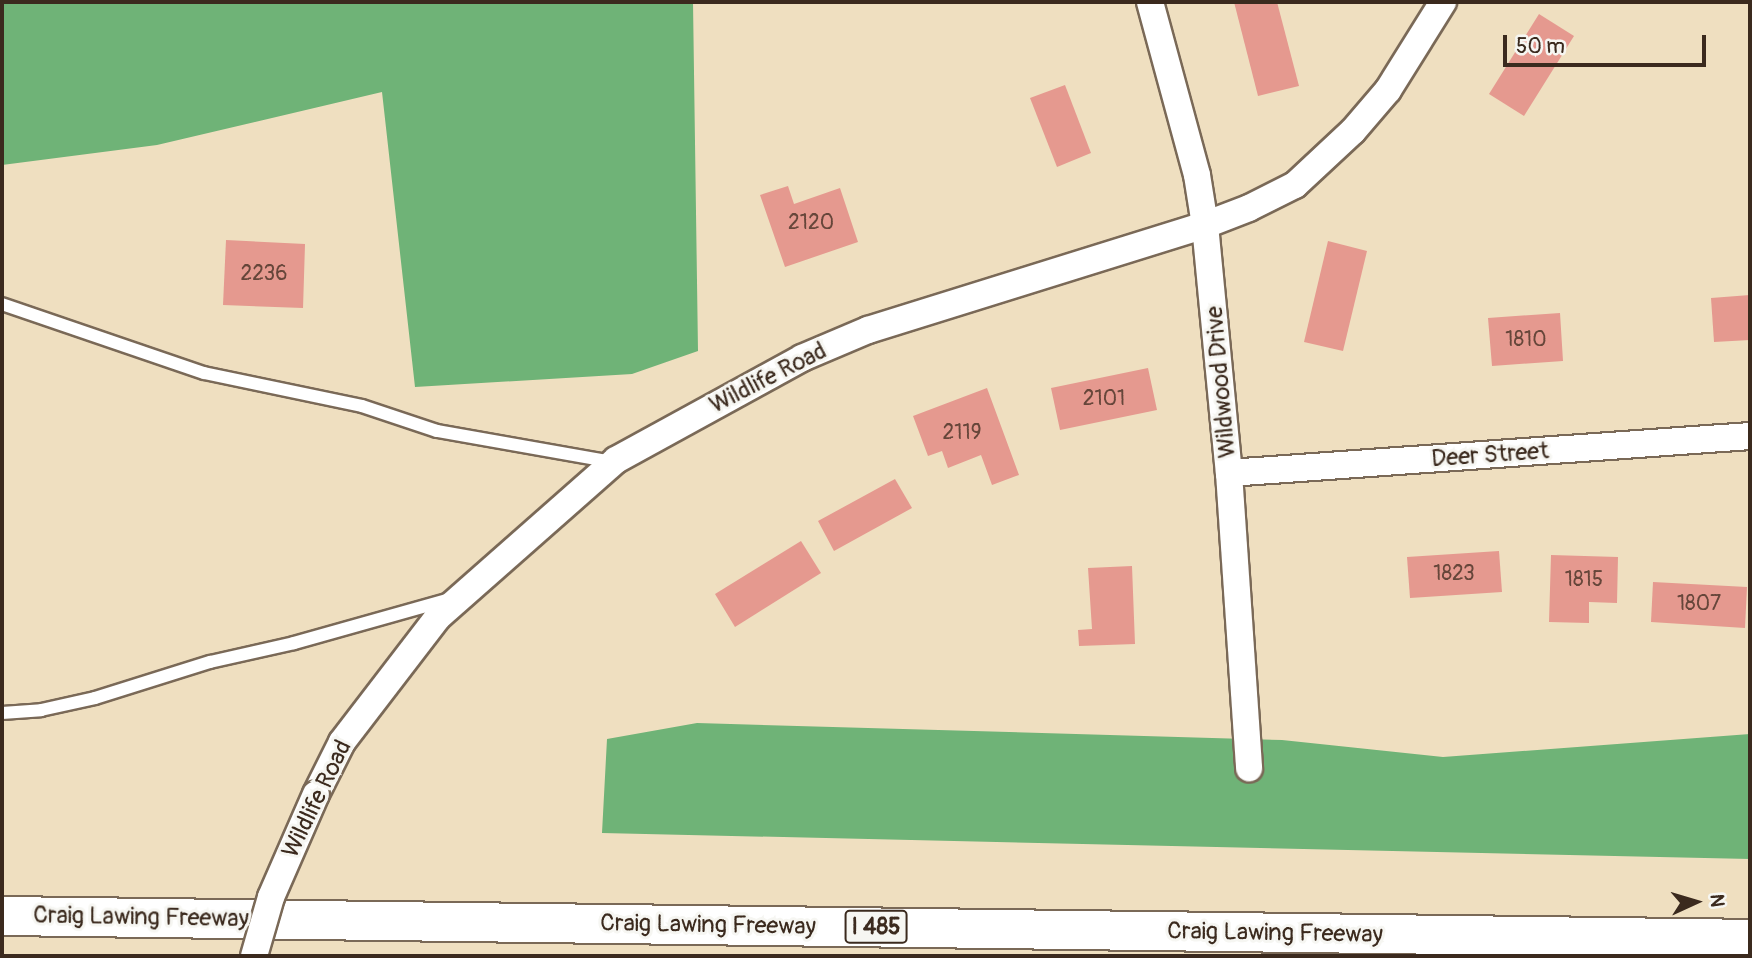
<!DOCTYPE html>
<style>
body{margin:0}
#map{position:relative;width:1752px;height:958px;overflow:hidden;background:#efdfc0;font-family:Pangolin,sans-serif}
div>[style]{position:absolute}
.forest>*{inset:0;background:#6fb377}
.building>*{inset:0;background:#e5998f}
.roads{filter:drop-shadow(2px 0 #7a6957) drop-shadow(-2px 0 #7a6957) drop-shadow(0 2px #7a6957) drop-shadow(0 -2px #7a6957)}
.lane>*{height:12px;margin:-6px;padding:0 6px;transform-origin:6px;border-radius:6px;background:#fff}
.street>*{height:26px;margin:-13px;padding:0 13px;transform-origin:13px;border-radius:13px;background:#fff}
.highway>*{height:38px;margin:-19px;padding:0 19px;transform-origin:19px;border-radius:19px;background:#fff}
.bridges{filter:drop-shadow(2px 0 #7a6957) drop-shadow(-2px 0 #7a6957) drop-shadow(0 2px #7a6957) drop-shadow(0 -2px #7a6957)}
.street-bridge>*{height:26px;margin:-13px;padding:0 13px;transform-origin:13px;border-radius:13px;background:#fff}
span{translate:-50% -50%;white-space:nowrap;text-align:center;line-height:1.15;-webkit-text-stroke:6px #f6f6f2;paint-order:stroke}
.number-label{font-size:21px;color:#66463a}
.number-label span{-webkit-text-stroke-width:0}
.shield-label span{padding:2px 5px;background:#f6f6f2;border:2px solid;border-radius:5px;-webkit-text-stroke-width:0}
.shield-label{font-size:23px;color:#3b2a1e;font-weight:700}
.street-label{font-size:24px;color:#3b2a1e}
.frame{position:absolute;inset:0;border:4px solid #3b2a1e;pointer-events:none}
.north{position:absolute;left:1661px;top:867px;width:70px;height:70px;-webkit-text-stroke:5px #f6f6f2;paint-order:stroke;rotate:86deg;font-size:19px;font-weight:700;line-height:28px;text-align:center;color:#3b2a1e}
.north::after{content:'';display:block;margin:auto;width:24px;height:32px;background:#3b2a1e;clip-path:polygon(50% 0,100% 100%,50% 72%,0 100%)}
.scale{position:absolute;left:1503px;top:35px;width:203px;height:32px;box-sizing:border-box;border:4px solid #3b2a1e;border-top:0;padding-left:9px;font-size:21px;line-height:24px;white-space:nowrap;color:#3b2a1e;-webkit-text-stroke:5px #f6f6f2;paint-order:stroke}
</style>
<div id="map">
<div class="forest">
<i style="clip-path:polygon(2px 2px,693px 2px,698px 351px,632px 374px,415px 387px,382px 92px,157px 145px,2px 165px)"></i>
<i style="clip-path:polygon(697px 723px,1282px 740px,1443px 757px,1750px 734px,1750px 859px,602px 833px,607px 739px)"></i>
</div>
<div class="building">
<i style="clip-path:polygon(1234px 2px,1277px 2px,1299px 86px,1258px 96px)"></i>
<i style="clip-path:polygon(1539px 14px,1574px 36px,1524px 116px,1489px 94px)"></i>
<i style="clip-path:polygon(1065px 85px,1091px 153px,1057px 167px,1030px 98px)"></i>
<i style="clip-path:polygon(788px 186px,794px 204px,840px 188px,858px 242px,785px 267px,760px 195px)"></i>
<i style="clip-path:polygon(226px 240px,305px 244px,303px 308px,223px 305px)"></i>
<i style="clip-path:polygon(1328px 241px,1367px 251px,1343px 351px,1304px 342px)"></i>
<i style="clip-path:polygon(1750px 295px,1750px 340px,1714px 342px,1711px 298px)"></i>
<i style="clip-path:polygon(1560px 313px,1563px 361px,1492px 366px,1488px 318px)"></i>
<i style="clip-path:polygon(1148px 368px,1157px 410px,1060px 430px,1051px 388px)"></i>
<i style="clip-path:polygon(987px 388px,1019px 475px,992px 485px,981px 455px,948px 468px,942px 451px,928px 456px,913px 416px)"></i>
<i style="clip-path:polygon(895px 479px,912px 508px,834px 551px,818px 521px)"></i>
<i style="clip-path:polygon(801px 541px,821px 573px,735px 627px,715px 594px)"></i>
<i style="clip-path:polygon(1499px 551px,1502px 592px,1410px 598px,1407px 557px)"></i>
<i style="clip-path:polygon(1551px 555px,1618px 557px,1617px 603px,1589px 602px,1589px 623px,1549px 622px)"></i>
<i style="clip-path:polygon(1132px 566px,1135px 644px,1079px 646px,1078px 630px,1092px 629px,1088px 568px)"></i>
<i style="clip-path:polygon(1653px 582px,1747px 587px,1745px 628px,1651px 622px)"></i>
</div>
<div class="roads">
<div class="lane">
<i style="left:2px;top:304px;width:213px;rotate:18.9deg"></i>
<i style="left:204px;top:373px;width:161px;rotate:11.8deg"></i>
<i style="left:362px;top:406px;width:79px;rotate:18.4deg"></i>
<i style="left:437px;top:431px;width:179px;rotate:10deg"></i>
<i style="left:2px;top:713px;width:39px;rotate:-4deg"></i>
<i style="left:41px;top:710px;width:55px;rotate:-12.5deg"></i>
<i style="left:95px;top:698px;width:121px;rotate:-17.4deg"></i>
<i style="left:210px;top:662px;width:86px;rotate:-12.7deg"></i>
<i style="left:294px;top:643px;width:159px;rotate:-15.7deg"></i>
</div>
<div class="street">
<i style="left:1150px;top:2px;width:179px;rotate:74.8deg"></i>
<i style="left:1197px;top:175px;width:51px;rotate:80.9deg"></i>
<i style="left:1205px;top:225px;width:249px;rotate:84.5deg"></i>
<i style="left:1229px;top:473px;width:296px;rotate:86.1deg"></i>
<i style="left:1229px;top:473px;width:522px;rotate:-4.06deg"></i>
<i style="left:316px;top:794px;width:58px;rotate:-63.4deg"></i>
<i style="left:342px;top:742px;width:156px;rotate:-52.5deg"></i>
<i style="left:437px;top:618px;width:239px;rotate:-41.4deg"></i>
<i style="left:616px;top:460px;width:212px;rotate:-28.7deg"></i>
<i style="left:802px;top:358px;width:72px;rotate:-23deg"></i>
<i style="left:868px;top:330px;width:353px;rotate:-17.3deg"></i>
<i style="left:1205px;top:225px;width:47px;rotate:-21.1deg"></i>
<i style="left:1249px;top:208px;width:51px;rotate:-26.6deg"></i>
<i style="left:1295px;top:185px;width:79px;rotate:-43deg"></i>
<i style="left:1353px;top:131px;width:54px;rotate:-49.5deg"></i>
<i style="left:1388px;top:90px;width:104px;rotate:-58deg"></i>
</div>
<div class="highway">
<i style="left:2px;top:916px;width:1748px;rotate:0.75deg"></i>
</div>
</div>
<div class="bridges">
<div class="street-bridge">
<i style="left:254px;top:956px;width:61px;rotate:-73.9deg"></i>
<i style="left:271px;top:897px;width:112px;rotate:-66.4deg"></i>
</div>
</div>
<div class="number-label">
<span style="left:811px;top:223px">2120</span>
<span style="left:264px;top:274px">2236</span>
<span style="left:1526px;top:340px">1810</span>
<span style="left:1104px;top:399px">2101</span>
<span style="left:962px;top:433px">2119</span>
<span style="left:1454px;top:574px">1823</span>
<span style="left:1584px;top:580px">1815</span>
<span style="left:1699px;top:604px">1807</span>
</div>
<div class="shield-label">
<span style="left:876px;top:927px">I 485</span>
</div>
<div class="street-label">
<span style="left:768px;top:378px;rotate:-27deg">Wildlife Road</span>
<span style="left:1221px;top:382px;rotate:-95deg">Wildwood Drive</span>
<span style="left:1490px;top:455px;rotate:-4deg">Deer Street</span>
<span style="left:317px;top:799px;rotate:-64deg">Wildlife Road</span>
<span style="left:141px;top:917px;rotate:1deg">Craig Lawing Freeway</span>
<span style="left:708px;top:925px;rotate:1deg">Craig Lawing Freeway</span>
<span style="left:1275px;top:933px;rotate:1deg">Craig Lawing Freeway</span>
</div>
<div class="frame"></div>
<div class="north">N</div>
<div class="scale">50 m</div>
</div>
